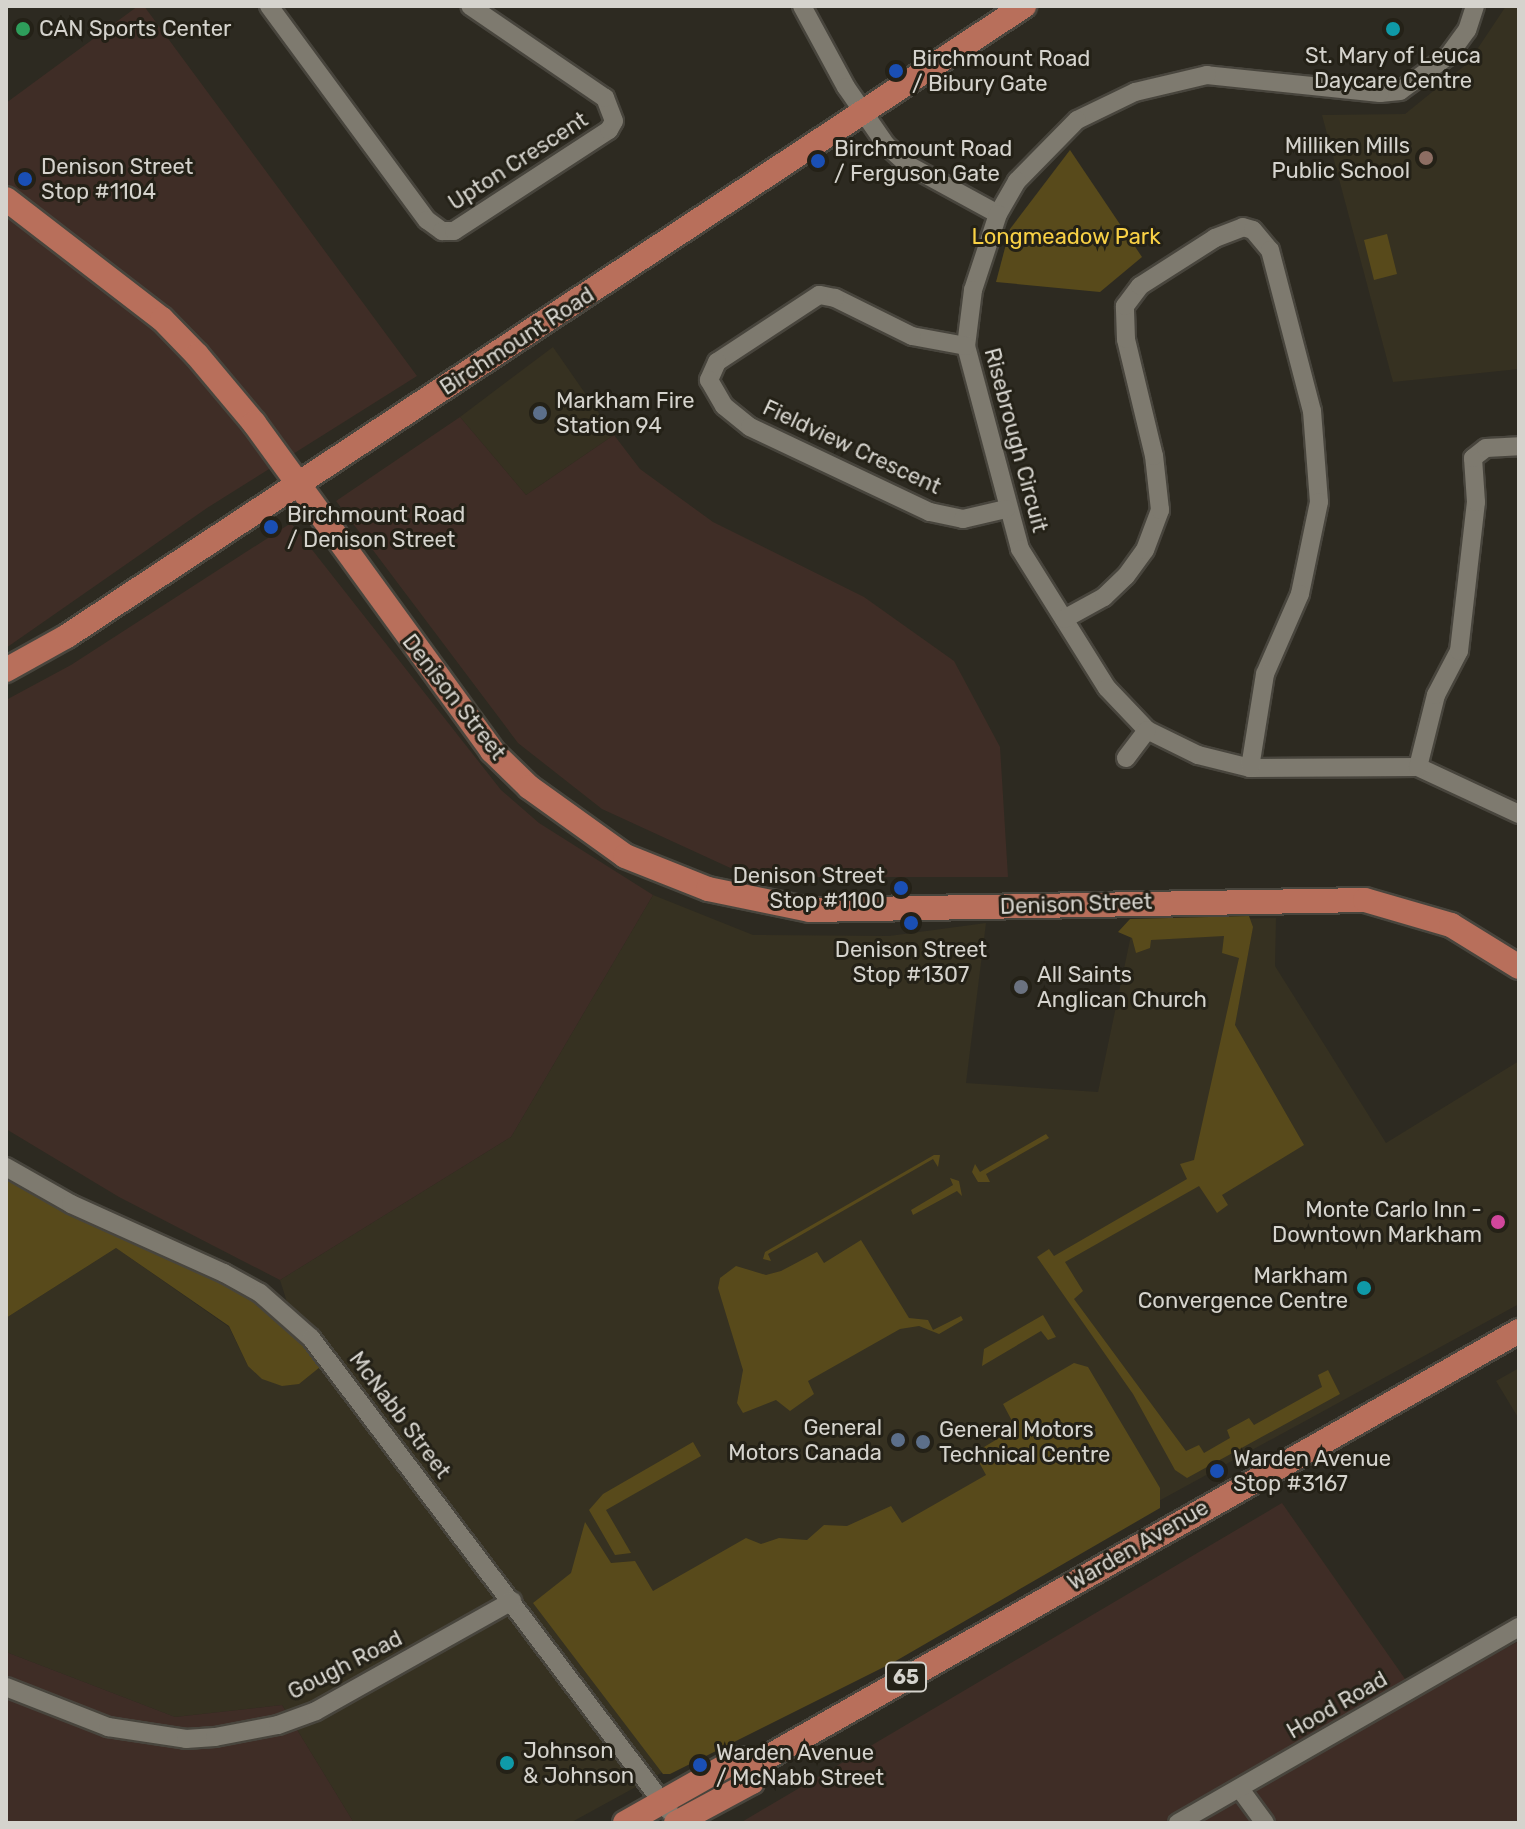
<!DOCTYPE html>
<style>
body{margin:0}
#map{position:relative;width:1525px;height:1829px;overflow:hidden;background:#2d2a21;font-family:Rubik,sans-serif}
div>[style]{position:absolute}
.built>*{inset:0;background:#363121}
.industrial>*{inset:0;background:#3f2d26}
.green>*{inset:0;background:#584a1b}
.roads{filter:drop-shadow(2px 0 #48453d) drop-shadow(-2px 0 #48453d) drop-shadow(0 2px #48453d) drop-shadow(0 -2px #48453d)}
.minor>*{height:18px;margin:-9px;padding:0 9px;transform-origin:9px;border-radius:9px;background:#7e7a6f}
.major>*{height:24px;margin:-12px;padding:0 12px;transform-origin:12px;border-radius:12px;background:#b86f5b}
.dots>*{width:22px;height:22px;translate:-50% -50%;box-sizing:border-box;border:4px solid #242117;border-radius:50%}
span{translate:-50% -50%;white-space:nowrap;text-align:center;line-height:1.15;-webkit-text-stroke:6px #242117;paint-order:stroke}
.shield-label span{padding:2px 6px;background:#242117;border:2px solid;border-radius:6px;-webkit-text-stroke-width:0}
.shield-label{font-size:20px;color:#d5d3cd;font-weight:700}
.poi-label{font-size:22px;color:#d5d3cd}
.left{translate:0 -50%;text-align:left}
.right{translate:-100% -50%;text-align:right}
.street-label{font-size:22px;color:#d5d3cd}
.park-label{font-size:22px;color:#f9d145}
.frame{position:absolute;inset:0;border:8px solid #d5d3cd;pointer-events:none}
</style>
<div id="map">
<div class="built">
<i style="clip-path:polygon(1506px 6px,1519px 6px,1519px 369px,1393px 382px,1322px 115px,1405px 114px,1468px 63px)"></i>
<i style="clip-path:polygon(553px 347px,614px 435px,526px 495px,460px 417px)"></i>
<i style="clip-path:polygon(653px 895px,753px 935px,889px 936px,986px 923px,966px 1083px,1098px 1092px,1134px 921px,1276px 918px,1275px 966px,1386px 1143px,1519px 1061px,1519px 1304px,570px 1823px,354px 1823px,282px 1705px,175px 1717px,6px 1652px,6px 1318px,116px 1248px,229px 1327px,248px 1366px,298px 1337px,280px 1280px,511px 1137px)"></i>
<i style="clip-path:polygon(1519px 1368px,1519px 1419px,1496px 1381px)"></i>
</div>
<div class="industrial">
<i style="clip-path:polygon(138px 6px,144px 6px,417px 376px,207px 508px,6px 648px,6px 103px)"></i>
<i style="clip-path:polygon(460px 417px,526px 495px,614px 435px,640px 469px,713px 522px,864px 597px,954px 661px,1000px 747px,1008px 877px,750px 877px,602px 809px,518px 743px,336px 501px)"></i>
<i style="clip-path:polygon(291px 523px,501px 790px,539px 823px,653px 895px,511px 1137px,280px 1280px,119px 1197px,6px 1129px,6px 700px,71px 665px)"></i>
<i style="clip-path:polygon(1282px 1503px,1417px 1696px,1519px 1641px,1519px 1823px,740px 1823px)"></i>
<i style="clip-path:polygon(6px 1652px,175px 1717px,282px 1705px,354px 1823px,6px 1823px)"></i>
</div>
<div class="green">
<i style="clip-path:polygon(1070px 150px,1142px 257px,1100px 292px,996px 282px,1010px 229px)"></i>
<i style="clip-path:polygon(1387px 234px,1397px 274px,1374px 280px,1364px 240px)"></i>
<i style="clip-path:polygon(1249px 916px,1253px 927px,1235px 1025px,1304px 1145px,1222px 1195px,1228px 1205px,1217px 1213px,1199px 1186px,1065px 1262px,1083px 1291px,1074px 1299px,1186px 1451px,1199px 1445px,1204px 1453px,1230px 1438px,1227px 1430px,1249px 1418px,1254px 1425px,1322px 1387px,1318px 1375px,1328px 1370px,1340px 1394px,1187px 1478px,1175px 1470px,1133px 1394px,1037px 1257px,1049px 1249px,1054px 1256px,1187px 1179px,1180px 1164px,1194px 1160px,1239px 958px,1222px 953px,1224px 936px,1151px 940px,1150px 948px,1136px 953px,1132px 938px,1118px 932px,1130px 919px)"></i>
<i style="clip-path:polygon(1046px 1134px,1049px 1138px,986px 1174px,990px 1182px,978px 1182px,972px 1172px,975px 1164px,980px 1172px)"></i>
<i style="clip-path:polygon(934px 1155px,940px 1155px,938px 1167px,933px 1159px,768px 1254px,771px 1261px,763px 1259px,765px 1252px)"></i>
<i style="clip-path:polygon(6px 1175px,73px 1213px,241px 1291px,298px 1337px,320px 1367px,299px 1384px,282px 1386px,262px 1379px,248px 1366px,229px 1326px,116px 1248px,6px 1318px)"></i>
<i style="clip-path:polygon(950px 1178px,959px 1181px,962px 1196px,957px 1191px,913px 1215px,911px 1210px,953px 1185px)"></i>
<i style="clip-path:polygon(861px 1240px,909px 1318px,928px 1320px,933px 1330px,961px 1316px,963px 1320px,939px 1334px,919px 1326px,900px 1329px,808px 1381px,814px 1394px,790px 1411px,776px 1400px,743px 1413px,737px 1403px,743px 1370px,718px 1288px,720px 1278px,736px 1266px,766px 1275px,781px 1271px,817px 1252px,824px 1263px)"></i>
<i style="clip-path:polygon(1043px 1315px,1056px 1337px,1048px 1340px,1041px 1331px,982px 1366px,984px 1349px)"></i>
<i style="clip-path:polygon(1074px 1363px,1088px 1367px,1160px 1488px,1160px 1508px,894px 1662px,670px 1774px,663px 1774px,533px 1603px,571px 1573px,585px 1522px,611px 1563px,635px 1561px,653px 1591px,746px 1538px,761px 1544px,779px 1538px,807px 1540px,824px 1525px,847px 1526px,891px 1506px,902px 1523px,986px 1475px,974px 1453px,1009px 1432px,1011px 1419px,1003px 1404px)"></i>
<i style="clip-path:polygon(693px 1442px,701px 1456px,606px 1510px,631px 1553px,615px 1555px,589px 1510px,603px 1494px)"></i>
</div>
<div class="roads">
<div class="minor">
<i style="left:269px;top:6px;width:266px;rotate:53.6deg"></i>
<i style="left:427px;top:220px;width:19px;rotate:36deg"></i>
<i style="left:442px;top:231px;width:12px"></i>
<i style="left:454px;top:231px;width:185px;rotate:-33.1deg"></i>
<i style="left:609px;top:130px;width:10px;rotate:-61deg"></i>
<i style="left:614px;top:121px;width:25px;rotate:-111deg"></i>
<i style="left:605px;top:98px;width:163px;rotate:-145.7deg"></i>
<i style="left:802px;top:6px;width:92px;rotate:61.5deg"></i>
<i style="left:846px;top:87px;width:70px;rotate:55.4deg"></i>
<i style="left:886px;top:145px;width:30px;rotate:42deg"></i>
<i style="left:908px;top:165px;width:102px;rotate:28.6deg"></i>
<i style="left:1475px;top:6px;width:25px;rotate:108deg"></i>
<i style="left:1467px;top:30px;width:32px;rotate:126deg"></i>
<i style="left:1448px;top:56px;width:59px;rotate:143.9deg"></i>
<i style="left:1400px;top:91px;width:20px;rotate:174deg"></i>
<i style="left:1380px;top:93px;width:174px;rotate:-174.1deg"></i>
<i style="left:1207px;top:75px;width:74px;rotate:166.7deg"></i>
<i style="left:1135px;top:92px;width:64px;rotate:154.2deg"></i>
<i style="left:1077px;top:120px;width:86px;rotate:134.5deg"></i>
<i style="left:1017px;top:181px;width:38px;rotate:120deg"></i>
<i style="left:998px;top:214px;width:80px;rotate:108.2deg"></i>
<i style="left:973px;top:290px;width:56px;rotate:97.1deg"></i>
<i style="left:966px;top:346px;width:210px;rotate:75.1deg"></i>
<i style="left:1020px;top:549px;width:164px;rotate:58deg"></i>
<i style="left:1107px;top:688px;width:58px;rotate:46.4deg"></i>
<i style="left:1147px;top:730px;width:57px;rotate:26.1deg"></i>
<i style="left:1198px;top:755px;width:54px;rotate:14deg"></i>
<i style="left:1250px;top:768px;width:168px;rotate:-0.3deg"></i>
<i style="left:1418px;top:767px;width:111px;rotate:25deg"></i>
<i style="left:966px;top:346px;width:55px;rotate:-169.5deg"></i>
<i style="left:912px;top:336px;width:86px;rotate:-153.7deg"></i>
<i style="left:835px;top:298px;width:16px;rotate:-169deg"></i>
<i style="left:819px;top:295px;width:122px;rotate:146.7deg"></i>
<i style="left:717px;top:362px;width:20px;rotate:114deg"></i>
<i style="left:709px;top:380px;width:30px;rotate:60deg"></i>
<i style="left:724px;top:406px;width:33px;rotate:39deg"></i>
<i style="left:750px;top:427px;width:199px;rotate:25.3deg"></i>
<i style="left:930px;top:512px;width:34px;rotate:12deg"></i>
<i style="left:963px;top:519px;width:44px;rotate:-13.1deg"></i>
<i style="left:1064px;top:619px;width:46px;rotate:-28.8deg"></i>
<i style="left:1104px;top:597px;width:30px;rotate:-44deg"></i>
<i style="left:1126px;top:576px;width:32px;rotate:-54deg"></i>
<i style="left:1145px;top:550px;width:43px;rotate:-69.4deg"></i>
<i style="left:1160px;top:510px;width:54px;rotate:-96.3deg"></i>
<i style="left:1154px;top:456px;width:120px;rotate:-103.5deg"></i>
<i style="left:1126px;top:339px;width:33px;rotate:-92deg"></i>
<i style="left:1125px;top:306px;width:25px;rotate:-53deg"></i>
<i style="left:1140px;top:286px;width:89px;rotate:-32.6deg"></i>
<i style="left:1215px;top:238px;width:30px;rotate:-21deg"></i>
<i style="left:1243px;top:227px;width:10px;rotate:17deg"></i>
<i style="left:1253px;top:230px;width:26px;rotate:50deg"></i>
<i style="left:1270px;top:250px;width:166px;rotate:75.4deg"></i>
<i style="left:1312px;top:411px;width:91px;rotate:85.6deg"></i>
<i style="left:1319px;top:502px;width:94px;rotate:101.7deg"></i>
<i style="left:1300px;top:594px;width:87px;rotate:113.6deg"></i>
<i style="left:1265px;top:674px;width:95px;rotate:99.1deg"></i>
<i style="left:1126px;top:758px;width:35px;rotate:-53deg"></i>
<i style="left:1418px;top:767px;width:74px;rotate:-76deg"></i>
<i style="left:1436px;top:695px;width:50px;rotate:-62.4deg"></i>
<i style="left:1459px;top:651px;width:150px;rotate:-83.5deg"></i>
<i style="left:1476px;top:502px;width:44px;rotate:-93.9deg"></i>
<i style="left:1473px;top:458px;width:16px;rotate:-38deg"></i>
<i style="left:1486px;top:448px;width:33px;rotate:-3deg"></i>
<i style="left:6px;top:1167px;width:75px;rotate:29.6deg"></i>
<i style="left:71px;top:1204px;width:168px;rotate:24.3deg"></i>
<i style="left:224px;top:1273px;width:41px;rotate:29.1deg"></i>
<i style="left:260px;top:1293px;width:68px;rotate:41.4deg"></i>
<i style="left:311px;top:1338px;width:593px;rotate:52.88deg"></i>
<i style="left:6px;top:1687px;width:110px;rotate:21.4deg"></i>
<i style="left:108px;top:1727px;width:79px;rotate:8.7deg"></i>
<i style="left:186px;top:1739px;width:29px;rotate:-4deg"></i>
<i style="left:215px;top:1737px;width:64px;rotate:-10.8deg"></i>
<i style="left:278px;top:1725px;width:40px;rotate:-20.2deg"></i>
<i style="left:316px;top:1711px;width:225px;rotate:-29.3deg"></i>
<i style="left:1240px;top:1789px;width:42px;rotate:53.7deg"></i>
<i style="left:1178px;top:1823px;width:393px;rotate:-29.9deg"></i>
</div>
<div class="major">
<i style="left:6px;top:199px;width:197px;rotate:37.6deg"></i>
<i style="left:162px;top:319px;width:50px;rotate:45.8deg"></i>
<i style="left:197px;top:355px;width:89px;rotate:50deg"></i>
<i style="left:254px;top:423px;width:405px;rotate:54deg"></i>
<i style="left:492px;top:751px;width:52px;rotate:44.2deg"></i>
<i style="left:529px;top:787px;width:118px;rotate:35.7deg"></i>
<i style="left:625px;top:856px;width:89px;rotate:21.7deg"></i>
<i style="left:708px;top:889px;width:104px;rotate:11.6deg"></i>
<i style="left:810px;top:910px;width:555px;rotate:-1.03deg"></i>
<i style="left:1365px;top:900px;width:90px;rotate:16.2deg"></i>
<i style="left:1451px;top:925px;width:80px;rotate:31.7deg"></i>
<i style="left:6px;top:670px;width:70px;rotate:-29.1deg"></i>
<i style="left:67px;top:636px;width:1146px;rotate:-33.36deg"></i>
<i style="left:625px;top:1823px;width:130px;rotate:-29.5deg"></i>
<i style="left:738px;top:1759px;width:21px;rotate:8deg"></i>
<i style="left:759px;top:1762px;width:874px;rotate:-29.56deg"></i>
<i style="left:676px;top:1823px;width:86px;rotate:-28.3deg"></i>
<i style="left:752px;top:1782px;width:21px;rotate:-71deg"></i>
</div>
</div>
<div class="dots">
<i style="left:23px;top:29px;background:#2e9e5b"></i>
<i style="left:1393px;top:29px;background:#0f9aa8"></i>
<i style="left:896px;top:71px;background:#1a4fb4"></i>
<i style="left:1426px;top:158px;background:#8d6e63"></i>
<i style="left:818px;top:161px;background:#1a4fb4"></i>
<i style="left:25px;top:179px;background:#1a4fb4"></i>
<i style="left:540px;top:413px;background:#5c6f8a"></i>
<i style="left:271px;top:527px;background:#1a4fb4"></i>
<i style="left:901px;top:888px;background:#1a4fb4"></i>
<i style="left:911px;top:923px;background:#1a4fb4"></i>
<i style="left:1021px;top:987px;background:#6b7280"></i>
<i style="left:1498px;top:1222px;background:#d1479c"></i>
<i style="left:1364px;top:1288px;background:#0f9aa8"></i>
<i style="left:898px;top:1440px;background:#5c6f8a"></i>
<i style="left:923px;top:1442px;background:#5c6f8a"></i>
<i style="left:1217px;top:1471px;background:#1a4fb4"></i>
<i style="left:507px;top:1763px;background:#0f9aa8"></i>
<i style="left:700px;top:1765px;background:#1a4fb4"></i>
</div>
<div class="shield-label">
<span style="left:906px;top:1677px">65</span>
</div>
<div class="poi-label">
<span class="left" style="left:39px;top:29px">CAN Sports Center</span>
<span style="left:1393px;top:68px">St. Mary of Leuca<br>Daycare Centre</span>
<span class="left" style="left:912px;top:71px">Birchmount Road<br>/ Bibury Gate</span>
<span class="right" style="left:1410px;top:158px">Milliken Mills<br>Public School</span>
<span class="left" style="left:834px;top:161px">Birchmount Road<br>/ Ferguson Gate</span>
<span class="left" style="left:41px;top:179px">Denison Street<br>Stop #1104</span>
<span class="left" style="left:556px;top:413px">Markham Fire<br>Station 94</span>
<span class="left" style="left:287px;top:527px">Birchmount Road<br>/ Denison Street</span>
<span class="right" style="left:885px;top:888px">Denison Street<br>Stop #1100</span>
<span style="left:911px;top:962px">Denison Street<br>Stop #1307</span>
<span class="left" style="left:1037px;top:987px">All Saints<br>Anglican Church</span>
<span class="right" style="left:1482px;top:1222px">Monte Carlo Inn -<br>Downtown Markham</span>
<span class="right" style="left:1348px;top:1288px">Markham<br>Convergence Centre</span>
<span class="right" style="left:882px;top:1440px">General<br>Motors Canada</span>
<span class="left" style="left:939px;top:1442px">General Motors<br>Technical Centre</span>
<span class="left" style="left:1233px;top:1471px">Warden Avenue<br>Stop #3167</span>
<span class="left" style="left:523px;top:1763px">Johnson<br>&amp; Johnson</span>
<span class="left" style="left:716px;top:1765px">Warden Avenue<br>/ McNabb Street</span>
</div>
<div class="street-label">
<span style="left:518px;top:161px;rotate:-33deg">Upton Crescent</span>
<span style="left:517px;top:341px;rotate:-33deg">Birchmount Road</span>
<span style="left:1016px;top:440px;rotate:75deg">Risebrough Circuit</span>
<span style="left:852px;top:447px;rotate:25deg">Fieldview Crescent</span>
<span style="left:454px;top:697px;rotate:52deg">Denison Street</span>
<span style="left:1076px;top:904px;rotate:-2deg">Denison Street</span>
<span style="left:400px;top:1415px;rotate:53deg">McNabb Street</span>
<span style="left:1138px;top:1545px;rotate:-30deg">Warden Avenue</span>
<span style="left:345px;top:1665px;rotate:-27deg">Gough Road</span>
<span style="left:1337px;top:1705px;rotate:-30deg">Hood Road</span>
</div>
<div class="park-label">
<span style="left:1066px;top:237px">Longmeadow Park</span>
</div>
<div class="frame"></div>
</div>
